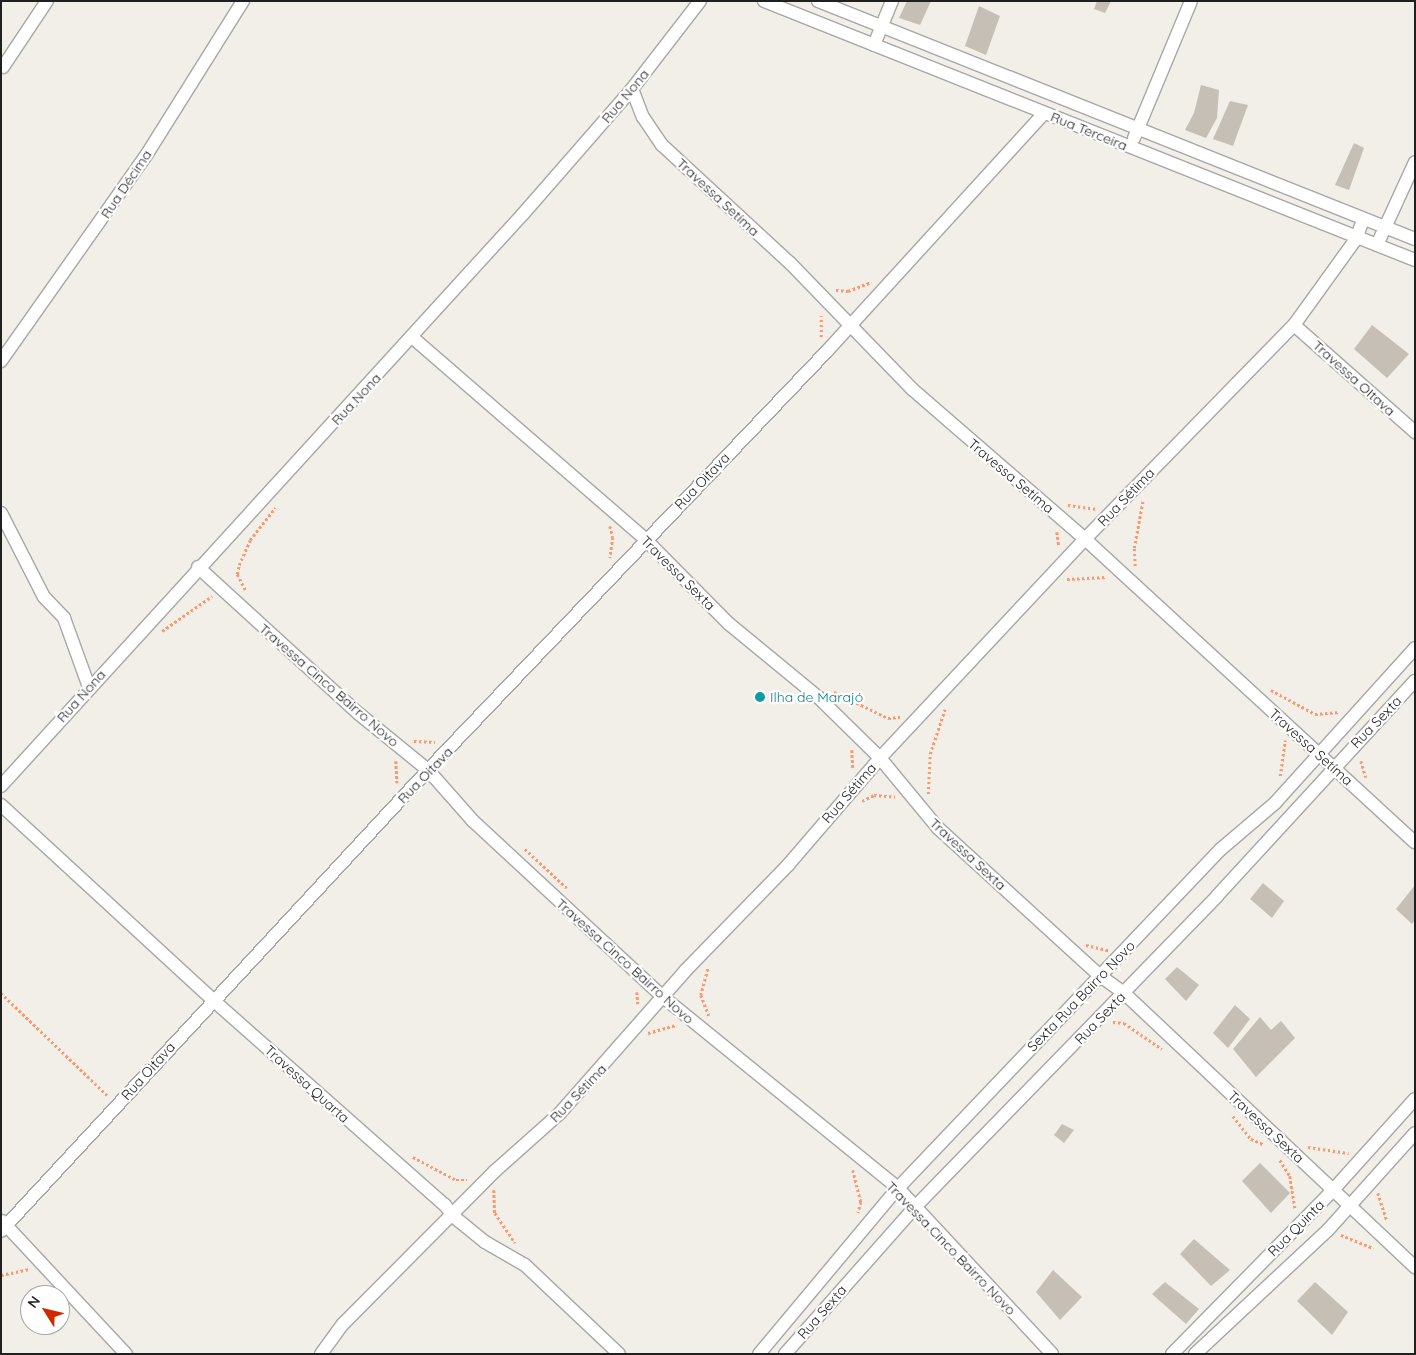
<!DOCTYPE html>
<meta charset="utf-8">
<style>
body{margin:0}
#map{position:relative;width:1416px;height:1355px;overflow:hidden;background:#f1efe7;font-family:Quicksand,sans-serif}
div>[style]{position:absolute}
.building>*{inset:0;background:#c6bfb6}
.path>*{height:2.5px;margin-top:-1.25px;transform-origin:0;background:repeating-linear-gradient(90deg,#fb986e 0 2.5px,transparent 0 5px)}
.roads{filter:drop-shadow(1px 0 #a7a7a7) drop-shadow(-1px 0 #a7a7a7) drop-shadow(0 1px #a7a7a7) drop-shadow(0 -1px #a7a7a7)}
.street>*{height:12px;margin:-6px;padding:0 6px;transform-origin:6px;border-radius:6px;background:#fff}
.dots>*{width:14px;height:14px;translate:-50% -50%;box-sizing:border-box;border:2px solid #fff;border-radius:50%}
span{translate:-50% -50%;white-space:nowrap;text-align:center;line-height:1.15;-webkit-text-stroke:4.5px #fff;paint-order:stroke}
.street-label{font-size:14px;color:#202020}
.culture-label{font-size:14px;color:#0d838f}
.left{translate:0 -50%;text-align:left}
.frame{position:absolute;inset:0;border:2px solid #202020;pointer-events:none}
.north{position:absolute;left:20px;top:1285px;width:50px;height:50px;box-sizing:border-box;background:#fff;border:1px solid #a6a6a6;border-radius:50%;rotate:306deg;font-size:14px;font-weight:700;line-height:20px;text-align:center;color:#202020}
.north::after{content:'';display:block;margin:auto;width:18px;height:22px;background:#d02900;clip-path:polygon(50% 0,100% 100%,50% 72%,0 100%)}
</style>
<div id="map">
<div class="building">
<i style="clip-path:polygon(907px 1px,931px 1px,920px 25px,899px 18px)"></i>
<i style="clip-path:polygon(1097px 1px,1111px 1px,1105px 13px,1094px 9px)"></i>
<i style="clip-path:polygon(979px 6px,1000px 16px,986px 55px,965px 46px)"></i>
<i style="clip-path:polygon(1201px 85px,1219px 90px,1217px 118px,1206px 138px,1185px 130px,1194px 113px)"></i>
<i style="clip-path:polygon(1230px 101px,1248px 105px,1233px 146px,1213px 139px)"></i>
<i style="clip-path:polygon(1354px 143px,1364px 148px,1349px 190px,1335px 185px)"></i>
<i style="clip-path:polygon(1372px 325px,1409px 354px,1387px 378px,1354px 349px)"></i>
<i style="clip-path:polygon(1263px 883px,1284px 901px,1272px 918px,1250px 899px)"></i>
<i style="clip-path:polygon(1415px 885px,1415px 920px,1412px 924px,1396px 909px)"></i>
<i style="clip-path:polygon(1177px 967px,1199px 985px,1186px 1001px,1165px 979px)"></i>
<i style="clip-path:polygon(1235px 1005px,1250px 1019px,1228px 1048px,1213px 1033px)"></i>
<i style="clip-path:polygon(1260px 1017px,1271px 1030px,1281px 1021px,1295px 1038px,1256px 1077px,1233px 1049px)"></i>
<i style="clip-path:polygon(1062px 1124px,1074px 1130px,1064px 1143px,1054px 1135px)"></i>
<i style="clip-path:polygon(1260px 1163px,1290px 1193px,1271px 1213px,1242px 1181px)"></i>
<i style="clip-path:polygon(1194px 1239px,1230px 1270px,1211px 1286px,1180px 1254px)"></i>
<i style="clip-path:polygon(1053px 1270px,1082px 1297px,1060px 1320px,1036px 1292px)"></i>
<i style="clip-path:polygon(1165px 1282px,1199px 1309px,1186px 1324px,1152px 1294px)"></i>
<i style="clip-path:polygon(1315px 1282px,1348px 1312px,1332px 1335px,1297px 1301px)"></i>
</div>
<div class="path">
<i style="left:836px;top:290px;width:12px;rotate:5deg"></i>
<i style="left:848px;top:291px;width:25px;rotate:-21deg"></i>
<i style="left:821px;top:337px;width:21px;rotate:-90deg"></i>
<i style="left:1068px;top:505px;width:29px;rotate:8deg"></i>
<i style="left:610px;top:526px;width:11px;rotate:75deg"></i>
<i style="left:613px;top:537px;width:21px;rotate:98deg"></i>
<i style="left:1057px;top:532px;width:15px;rotate:82deg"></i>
<i style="left:1135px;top:566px;width:18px;rotate:-93deg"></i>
<i style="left:1134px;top:548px;width:49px;rotate:-79.4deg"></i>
<i style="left:1067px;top:579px;width:39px;rotate:-3deg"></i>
<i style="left:245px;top:590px;width:18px;rotate:-117deg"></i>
<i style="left:237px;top:574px;width:9px;rotate:-77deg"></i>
<i style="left:239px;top:565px;width:27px;rotate:-66deg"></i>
<i style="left:250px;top:540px;width:41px;rotate:-52deg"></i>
<i style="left:162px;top:631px;width:61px;rotate:-35deg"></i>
<i style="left:1271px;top:690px;width:50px;rotate:28.6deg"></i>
<i style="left:1315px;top:714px;width:24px;rotate:-5deg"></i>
<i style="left:834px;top:692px;width:60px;rotate:25.7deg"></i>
<i style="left:888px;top:718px;width:12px;rotate:-5deg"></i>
<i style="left:414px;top:741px;width:21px;rotate:3deg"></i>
<i style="left:852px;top:750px;width:19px;rotate:87deg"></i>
<i style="left:396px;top:761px;width:22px;rotate:87deg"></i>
<i style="left:1361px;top:761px;width:17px;rotate:73deg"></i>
<i style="left:1280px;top:776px;width:36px;rotate:-82deg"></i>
<i style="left:928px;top:794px;width:40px;rotate:-87.1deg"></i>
<i style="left:930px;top:754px;width:47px;rotate:-71.6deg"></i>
<i style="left:862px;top:801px;width:13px;rotate:-27deg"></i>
<i style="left:874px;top:795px;width:21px;rotate:5deg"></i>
<i style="left:525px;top:849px;width:57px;rotate:42.9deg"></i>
<i style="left:1086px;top:945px;width:23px;rotate:13deg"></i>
<i style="left:708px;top:969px;width:27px;rotate:105deg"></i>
<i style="left:701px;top:995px;width:22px;rotate:69deg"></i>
<i style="left:637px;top:992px;width:12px;rotate:85deg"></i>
<i style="left:1px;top:993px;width:149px;rotate:43.9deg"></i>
<i style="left:1113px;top:1022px;width:11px;rotate:5deg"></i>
<i style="left:1124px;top:1023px;width:46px;rotate:34.4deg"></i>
<i style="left:648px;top:1033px;width:29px;rotate:-16deg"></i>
<i style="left:1233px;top:1116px;width:29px;rotate:52deg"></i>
<i style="left:1251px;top:1139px;width:13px;rotate:23deg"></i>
<i style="left:1308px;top:1147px;width:41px;rotate:8.3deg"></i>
<i style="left:413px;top:1157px;width:49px;rotate:28.1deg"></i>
<i style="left:456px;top:1180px;width:11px"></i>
<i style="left:1280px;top:1160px;width:19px;rotate:58deg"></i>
<i style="left:1290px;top:1176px;width:33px;rotate:81deg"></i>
<i style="left:853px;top:1170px;width:33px;rotate:76deg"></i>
<i style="left:861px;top:1202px;width:11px;rotate:105deg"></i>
<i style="left:494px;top:1190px;width:23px;rotate:88deg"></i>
<i style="left:495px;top:1213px;width:36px;rotate:56deg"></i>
<i style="left:1378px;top:1193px;width:29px;rotate:72deg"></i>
<i style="left:1341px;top:1235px;width:35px;rotate:22deg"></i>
<i style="left:1px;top:1275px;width:29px;rotate:-12deg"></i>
</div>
<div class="roads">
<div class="street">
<i style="left:764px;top:1px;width:701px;rotate:21.7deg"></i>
<i style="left:818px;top:1px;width:643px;rotate:21.74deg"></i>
<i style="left:874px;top:45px;width:48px;rotate:-67.8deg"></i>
<i style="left:3px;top:67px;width:79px;rotate:-56.3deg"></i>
<i style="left:632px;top:89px;width:30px;rotate:69deg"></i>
<i style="left:643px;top:117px;width:34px;rotate:56deg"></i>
<i style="left:662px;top:145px;width:174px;rotate:42.7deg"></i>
<i style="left:790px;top:263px;width:175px;rotate:45.9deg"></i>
<i style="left:912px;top:389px;width:229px;rotate:40.9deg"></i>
<i style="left:1085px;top:539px;width:448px;rotate:42.6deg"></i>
<i style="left:1134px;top:138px;width:148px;rotate:-67.4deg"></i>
<i style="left:1377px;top:245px;width:91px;rotate:-65.4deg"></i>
<i style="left:1294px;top:325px;width:162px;rotate:41.5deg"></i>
<i style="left:413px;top:338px;width:308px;rotate:40.9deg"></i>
<i style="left:646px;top:540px;width:117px;rotate:45.3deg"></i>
<i style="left:728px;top:623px;width:117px;rotate:39.4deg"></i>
<i style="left:818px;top:697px;width:87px;rotate:44.5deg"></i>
<i style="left:880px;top:758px;width:91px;rotate:50.4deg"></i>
<i style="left:938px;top:828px;width:218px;rotate:42.4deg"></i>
<i style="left:1099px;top:975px;width:31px;rotate:36deg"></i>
<i style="left:1124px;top:993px;width:400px;rotate:43.3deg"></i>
<i style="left:1px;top:361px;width:253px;rotate:-54.8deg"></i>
<i style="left:147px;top:154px;width:181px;rotate:-57.9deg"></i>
<i style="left:1px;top:513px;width:94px;rotate:62.9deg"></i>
<i style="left:44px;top:597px;width:29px;rotate:46deg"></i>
<i style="left:64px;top:618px;width:73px;rotate:70.1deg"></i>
<i style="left:198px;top:567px;width:217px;rotate:42.4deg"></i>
<i style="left:358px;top:713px;width:90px;rotate:39.2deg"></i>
<i style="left:428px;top:770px;width:68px;rotate:48.6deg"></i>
<i style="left:473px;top:821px;width:259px;rotate:42.8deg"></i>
<i style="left:663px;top:997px;width:303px;rotate:39.1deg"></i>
<i style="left:898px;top:1188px;width:226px;rotate:47.1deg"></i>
<i style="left:1px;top:786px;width:774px;rotate:-47.62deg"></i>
<i style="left:523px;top:214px;width:166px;rotate:-48.9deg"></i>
<i style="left:632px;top:89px;width:111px;rotate:-52.3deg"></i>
<i style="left:1px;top:805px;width:288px;rotate:42.6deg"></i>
<i style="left:213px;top:1000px;width:310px;rotate:41.5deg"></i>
<i style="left:445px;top:1205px;width:14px;rotate:54deg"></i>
<i style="left:453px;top:1216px;width:41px;rotate:39.1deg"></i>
<i style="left:485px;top:1242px;width:46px;rotate:29.9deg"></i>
<i style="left:525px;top:1265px;width:129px;rotate:43.4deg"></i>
<i style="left:2px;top:1221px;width:182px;rotate:47deg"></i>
<i style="left:1px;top:1231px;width:628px;rotate:-47.19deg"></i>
<i style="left:428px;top:770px;width:579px;rotate:-46.4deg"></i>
<i style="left:827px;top:351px;width:322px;rotate:-47.6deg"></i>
<i style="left:321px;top:1354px;width:37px;rotate:-54deg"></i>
<i style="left:343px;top:1324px;width:216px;rotate:-45.2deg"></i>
<i style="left:495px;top:1171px;width:87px;rotate:-41.7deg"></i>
<i style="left:560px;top:1113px;width:189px;rotate:-48.6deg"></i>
<i style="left:685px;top:971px;width:148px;rotate:-45.8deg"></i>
<i style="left:788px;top:865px;width:141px;rotate:-49.3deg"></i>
<i style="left:880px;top:758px;width:300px;rotate:-46.9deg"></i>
<i style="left:1085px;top:539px;width:299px;rotate:-45.7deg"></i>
<i style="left:1294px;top:325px;width:106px;rotate:-54.2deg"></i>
<i style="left:1356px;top:239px;width:20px;rotate:-70deg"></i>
<i style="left:759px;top:1354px;width:217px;rotate:-50.1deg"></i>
<i style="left:898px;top:1188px;width:468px;rotate:-46.4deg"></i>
<i style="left:1221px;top:849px;width:71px;rotate:-40.4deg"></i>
<i style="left:1275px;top:803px;width:209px;rotate:-47.9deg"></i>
<i style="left:785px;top:1354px;width:195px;rotate:-48.5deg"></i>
<i style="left:914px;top:1208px;width:435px;rotate:-45.8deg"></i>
<i style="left:1217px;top:896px;width:292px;rotate:-47.4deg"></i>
<i style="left:1172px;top:1354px;width:230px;rotate:-45.5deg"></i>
<i style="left:1333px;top:1190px;width:122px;rotate:-48deg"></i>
<i style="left:1195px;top:1354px;width:182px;rotate:-43deg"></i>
<i style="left:1328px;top:1230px;width:130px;rotate:-48.1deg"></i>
</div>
</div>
<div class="dots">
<i style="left:760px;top:697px;background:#0f9aa8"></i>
</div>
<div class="street-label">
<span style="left:625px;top:96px;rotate:-50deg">Rua Nona</span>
<span style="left:1089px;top:131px;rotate:22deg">Rua Terceira</span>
<span style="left:126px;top:184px;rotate:-56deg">Rua Décima</span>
<span style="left:718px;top:197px;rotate:43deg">Travessa Setíma</span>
<span style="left:1354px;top:378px;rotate:42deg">Travessa OItava</span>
<span style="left:356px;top:399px;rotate:-47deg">Rua Nona</span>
<span style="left:1011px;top:476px;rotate:40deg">Travessa Setíma</span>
<span style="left:702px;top:481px;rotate:-46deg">Rua Oitava</span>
<span style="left:1126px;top:497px;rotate:-46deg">Rua Sétima</span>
<span style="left:678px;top:573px;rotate:45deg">Travessa Sexta</span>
<span style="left:329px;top:685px;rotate:41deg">Travessa Cinco Bairro Novo</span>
<span style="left:81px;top:696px;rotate:-48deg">Rua Nona</span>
<span style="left:1376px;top:722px;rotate:-46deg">Rua Sexta</span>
<span style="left:1311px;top:747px;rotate:42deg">Travessa Setíma</span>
<span style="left:425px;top:775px;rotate:-46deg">Rua Oitava</span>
<span style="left:849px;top:793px;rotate:-49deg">Rua Sétima</span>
<span style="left:968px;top:854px;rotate:43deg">Travessa Sexta</span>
<span style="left:625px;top:961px;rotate:42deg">Travessa Cinco Bairro Novo</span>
<span style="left:1081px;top:996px;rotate:-46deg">Sexta Rua Bairro Novo</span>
<span style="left:1100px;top:1018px;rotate:-46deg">Rua Sexta</span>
<span style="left:148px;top:1071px;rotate:-48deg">Rua Oitava</span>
<span style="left:307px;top:1084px;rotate:42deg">Travessa Quarta</span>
<span style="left:578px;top:1093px;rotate:-46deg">Rua Sétima</span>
<span style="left:1266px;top:1127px;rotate:43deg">Travessa Sexta</span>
<span style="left:1296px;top:1228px;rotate:-45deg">Rua Quinta</span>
<span style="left:951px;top:1248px;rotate:46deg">Travessa Cinco Bairro Novo</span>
<span style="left:822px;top:1312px;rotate:-49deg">Rua Sexta</span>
</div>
<div class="culture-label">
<span class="left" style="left:770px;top:697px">Ilha de Marajó</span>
</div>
<div class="frame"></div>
<div class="north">N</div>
</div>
